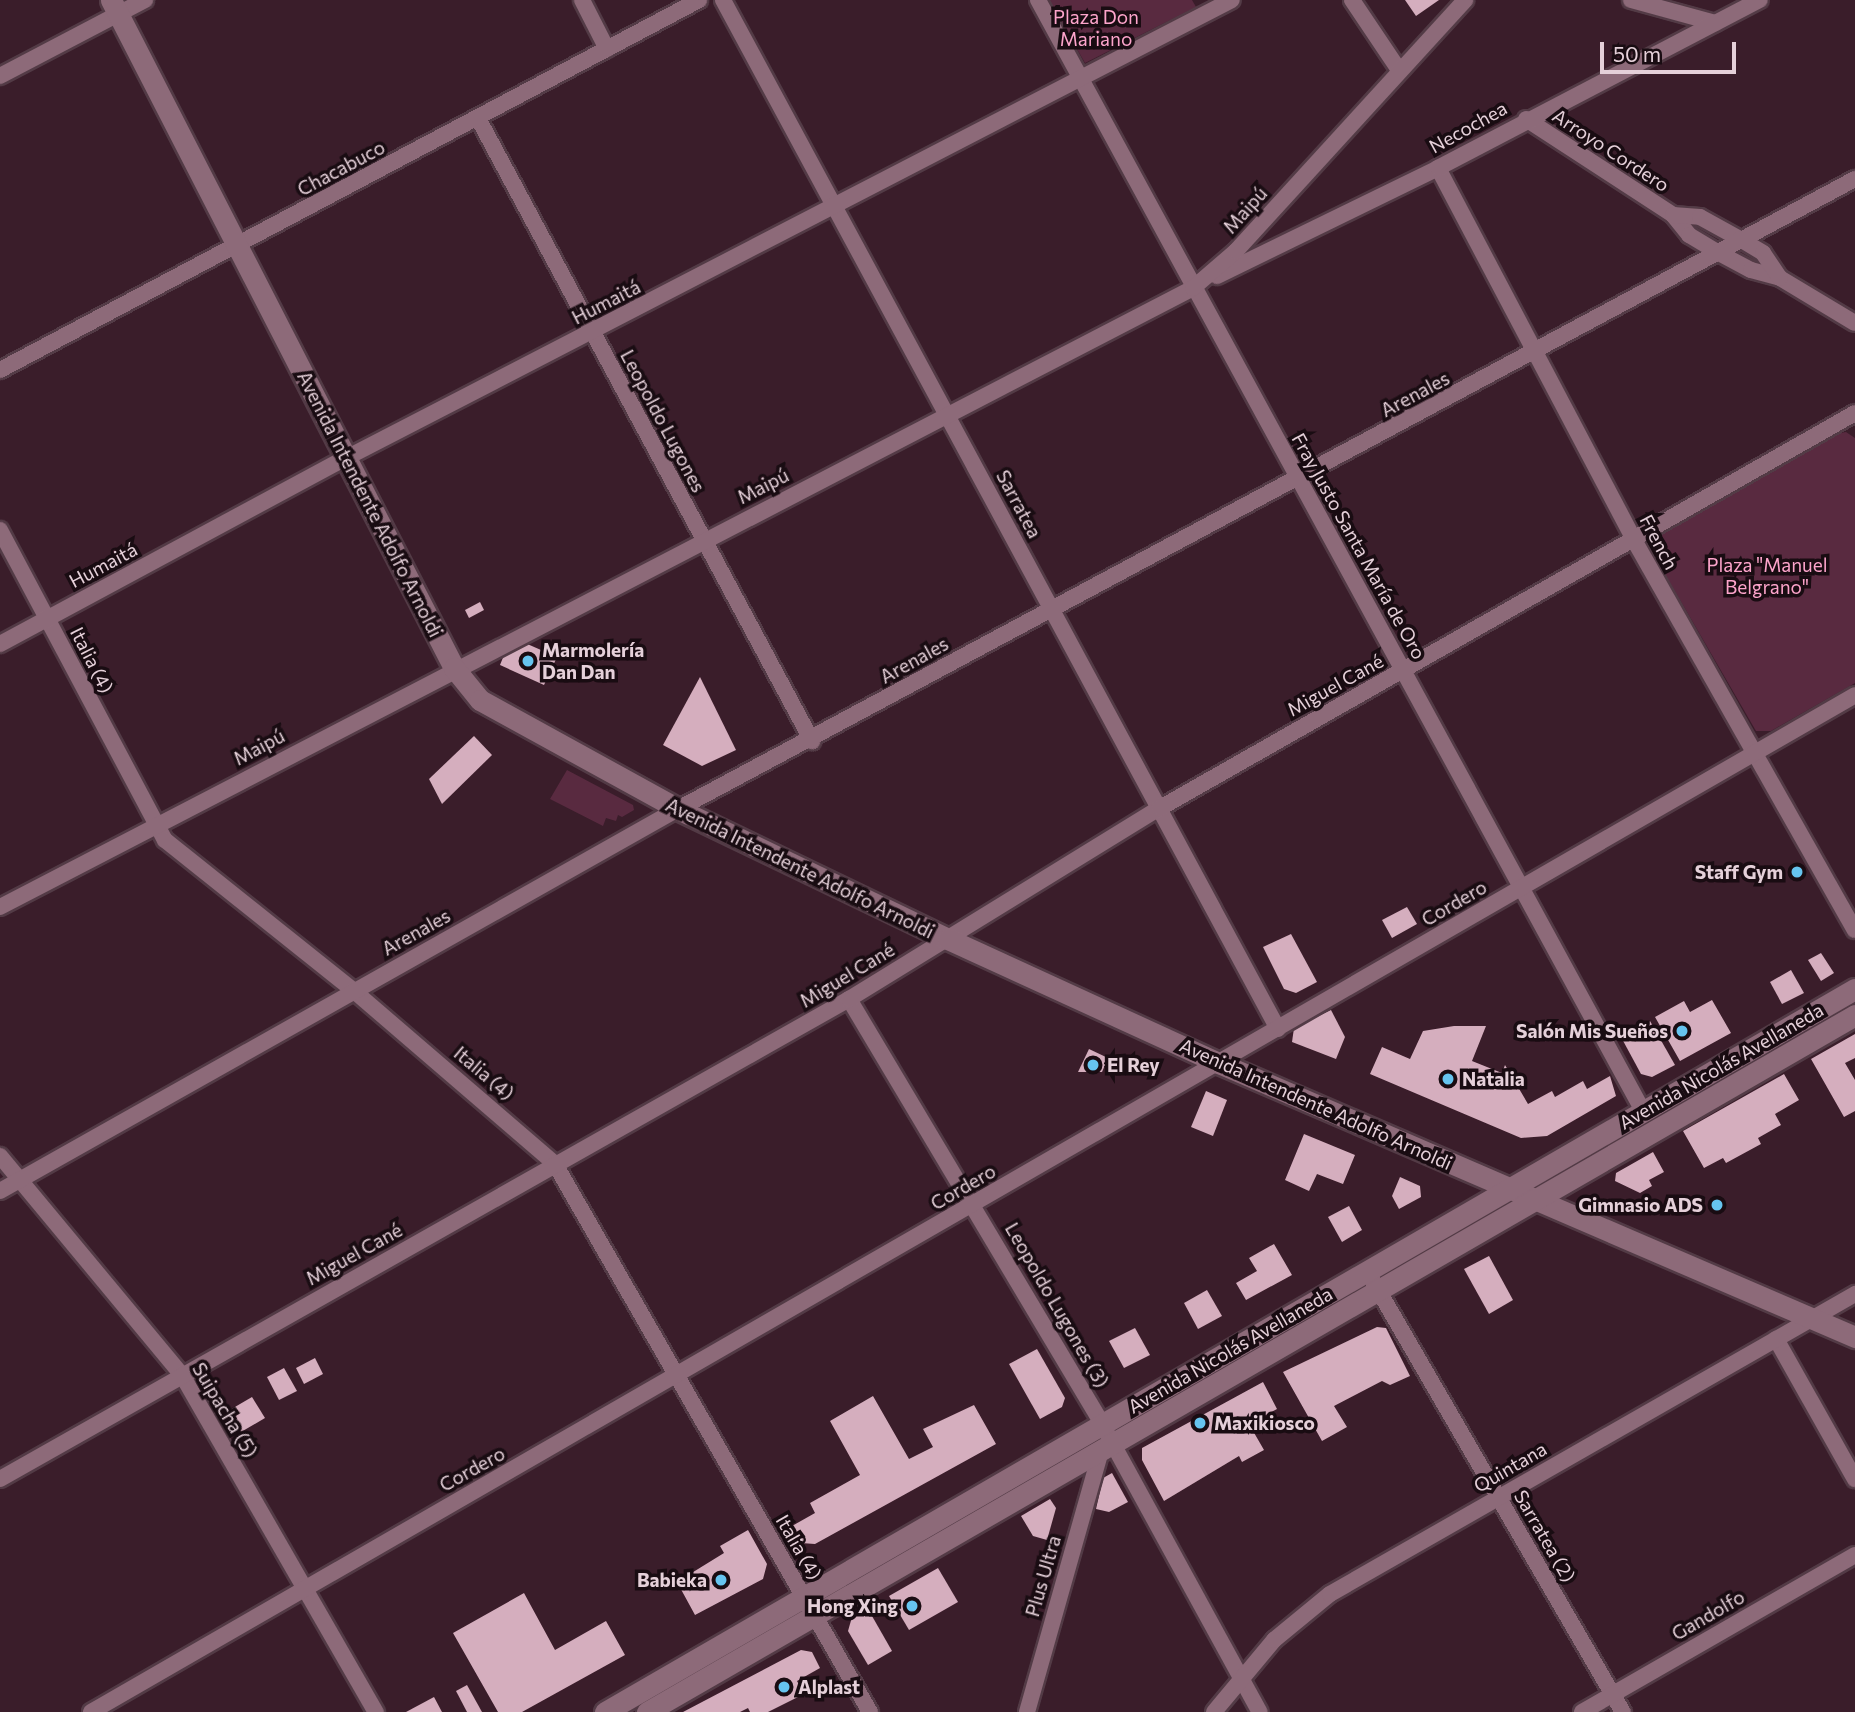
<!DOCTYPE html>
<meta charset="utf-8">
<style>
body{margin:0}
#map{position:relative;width:1855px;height:1712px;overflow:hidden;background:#3a1d2a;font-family:Commissioner,sans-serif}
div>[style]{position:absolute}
.green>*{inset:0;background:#592a40}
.building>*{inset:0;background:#d5aebe}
.roads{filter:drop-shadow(2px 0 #533b46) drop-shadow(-2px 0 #533b46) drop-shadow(0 2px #533b46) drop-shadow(0 -2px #533b46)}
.street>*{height:16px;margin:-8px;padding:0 8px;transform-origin:8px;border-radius:8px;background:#8d6a79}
.secondary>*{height:21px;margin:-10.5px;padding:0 10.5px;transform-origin:10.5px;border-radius:10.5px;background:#8d6a79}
.dots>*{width:19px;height:19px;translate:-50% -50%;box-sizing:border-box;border:4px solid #190c12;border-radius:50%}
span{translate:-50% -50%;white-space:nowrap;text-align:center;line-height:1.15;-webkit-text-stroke:7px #190c12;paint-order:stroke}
.park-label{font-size:19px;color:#fda4cb}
.street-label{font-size:19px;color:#e5d0d9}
.poi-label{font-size:19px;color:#e5d0d9;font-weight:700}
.left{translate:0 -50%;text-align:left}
.right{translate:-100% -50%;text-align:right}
.scale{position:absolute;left:1600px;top:42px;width:136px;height:32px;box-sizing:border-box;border:4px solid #e5d0d9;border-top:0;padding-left:9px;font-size:21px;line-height:24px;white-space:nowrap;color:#e5d0d9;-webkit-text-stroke:5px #190c12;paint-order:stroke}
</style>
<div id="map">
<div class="green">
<i style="clip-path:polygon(1049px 0,1192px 0,1196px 7px,1085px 63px)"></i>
<i style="clip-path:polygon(1846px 432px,1855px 438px,1855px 683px,1771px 731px,1756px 731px,1654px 555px,1653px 545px,1661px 535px,1834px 434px)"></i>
<i style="clip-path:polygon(567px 770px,633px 805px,634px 810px,622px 817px,618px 815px,616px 821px,606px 818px,603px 826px,550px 799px)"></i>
</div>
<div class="building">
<i style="clip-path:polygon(1405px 0,1439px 0,1416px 16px)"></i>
<i style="clip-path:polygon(480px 602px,484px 610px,469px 618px,465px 610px)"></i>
<i style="clip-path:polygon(525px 643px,557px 657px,544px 685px,500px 665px,504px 655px)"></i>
<i style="clip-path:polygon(700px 677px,736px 750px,702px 766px,663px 745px)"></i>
<i style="clip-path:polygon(474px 736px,492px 755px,442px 804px,429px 779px)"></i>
<i style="clip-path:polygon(1407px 907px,1417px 924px,1392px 938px,1382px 920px)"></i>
<i style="clip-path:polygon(1291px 934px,1317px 982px,1296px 993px,1284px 989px,1263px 947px)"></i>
<i style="clip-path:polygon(1821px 953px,1834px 973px,1821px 981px,1808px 960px)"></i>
<i style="clip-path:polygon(1791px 970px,1804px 993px,1782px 1004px,1770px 982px)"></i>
<i style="clip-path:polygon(1712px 1000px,1731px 1033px,1680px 1061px,1655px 1017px,1684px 1001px,1690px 1012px)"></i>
<i style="clip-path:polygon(1331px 1010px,1345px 1037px,1336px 1059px,1292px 1042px,1294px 1028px)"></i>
<i style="clip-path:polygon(1650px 1021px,1675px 1065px,1652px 1077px,1641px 1074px,1621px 1037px)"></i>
<i style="clip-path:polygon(1454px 1026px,1486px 1026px,1472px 1061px,1502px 1073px,1505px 1065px,1528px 1104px,1552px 1091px,1555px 1097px,1583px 1081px,1587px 1089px,1610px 1076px,1616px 1096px,1547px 1136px,1521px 1138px,1370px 1074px,1382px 1047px,1410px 1059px,1423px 1031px)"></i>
<i style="clip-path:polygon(1855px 1034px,1855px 1058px,1845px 1063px,1855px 1080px,1855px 1111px,1844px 1117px,1811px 1059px)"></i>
<i style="clip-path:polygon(1089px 1049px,1108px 1058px,1102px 1072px,1078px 1072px)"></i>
<i style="clip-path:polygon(1784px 1074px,1799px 1100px,1775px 1114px,1781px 1125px,1758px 1138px,1761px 1144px,1726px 1163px,1723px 1158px,1704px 1168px,1683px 1131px)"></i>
<i style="clip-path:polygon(1206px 1091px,1227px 1100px,1213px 1136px,1191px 1127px)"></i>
<i style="clip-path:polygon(1304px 1134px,1355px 1155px,1343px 1184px,1317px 1174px,1309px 1191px,1285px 1180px)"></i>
<i style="clip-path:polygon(1653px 1152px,1664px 1172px,1649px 1180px,1652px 1186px,1640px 1193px,1615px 1181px,1616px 1173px)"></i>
<i style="clip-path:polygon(1400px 1177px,1420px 1186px,1421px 1197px,1399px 1209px,1392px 1196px)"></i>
<i style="clip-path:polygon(1349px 1206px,1362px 1230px,1342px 1242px,1328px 1217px)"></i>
<i style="clip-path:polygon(1274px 1244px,1292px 1275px,1246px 1300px,1236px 1283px,1257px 1271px,1249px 1258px)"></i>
<i style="clip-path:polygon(1489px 1256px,1513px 1300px,1489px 1314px,1464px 1269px)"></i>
<i style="clip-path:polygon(1207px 1290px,1222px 1316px,1198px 1329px,1184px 1303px)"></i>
<i style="clip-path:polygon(1377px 1327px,1386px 1328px,1410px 1376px,1390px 1385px,1382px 1381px,1334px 1406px,1347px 1427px,1322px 1441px,1283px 1372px)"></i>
<i style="clip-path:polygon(1135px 1328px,1150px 1355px,1124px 1368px,1109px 1341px)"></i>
<i style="clip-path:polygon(1037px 1349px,1065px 1398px,1062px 1407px,1040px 1419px,1009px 1364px)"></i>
<i style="clip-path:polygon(315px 1358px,323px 1374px,304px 1384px,296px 1368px)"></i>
<i style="clip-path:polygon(284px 1368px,297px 1391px,279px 1400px,267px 1377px)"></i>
<i style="clip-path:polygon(1263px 1382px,1277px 1409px,1249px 1424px,1264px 1450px,1242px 1462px,1239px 1456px,1164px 1501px,1142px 1460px,1142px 1448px)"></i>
<i style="clip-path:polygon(873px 1396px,909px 1459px,933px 1447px,923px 1429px,974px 1405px,996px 1444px,815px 1544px,801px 1543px,792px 1526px,815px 1513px,810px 1503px,860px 1475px,830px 1421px)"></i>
<i style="clip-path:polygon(252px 1397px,265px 1418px,241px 1432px,228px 1411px)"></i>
<i style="clip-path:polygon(1112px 1473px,1128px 1502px,1109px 1512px,1096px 1509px,1103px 1478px)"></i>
<i style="clip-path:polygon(1050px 1499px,1056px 1508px,1047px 1540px,1033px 1536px,1021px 1516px)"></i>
<i style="clip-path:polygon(748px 1530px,767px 1564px,763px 1579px,695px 1615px,677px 1582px,724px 1553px,720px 1546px)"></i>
<i style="clip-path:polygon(938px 1568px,958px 1602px,909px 1630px,889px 1596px)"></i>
<i style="clip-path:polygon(524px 1593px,555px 1650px,606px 1621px,625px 1655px,522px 1712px,498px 1712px,453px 1633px)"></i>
<i style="clip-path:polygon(868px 1609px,892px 1651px,868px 1665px,848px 1631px,852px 1617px)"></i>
<i style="clip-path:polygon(801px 1650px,812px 1652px,820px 1668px,797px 1681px,804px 1694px,768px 1712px,750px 1712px,748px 1708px,740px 1712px,683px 1712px)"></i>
<i style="clip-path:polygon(467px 1685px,482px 1712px,467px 1712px,456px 1691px)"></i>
<i style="clip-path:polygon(434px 1697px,442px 1712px,406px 1712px)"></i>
</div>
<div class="roads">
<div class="street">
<i style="left:582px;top:0;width:55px;rotate:63deg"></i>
<i style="left:723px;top:0;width:1169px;rotate:61.66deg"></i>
<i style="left:1038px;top:0;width:1265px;rotate:61.43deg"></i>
<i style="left:1352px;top:0;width:84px;rotate:56.1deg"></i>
<i style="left:1631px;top:0;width:87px;rotate:15.3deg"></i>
<i style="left:0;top:76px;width:164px;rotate:-27.7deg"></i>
<i style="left:1526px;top:119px;width:176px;rotate:33.1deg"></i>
<i style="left:1673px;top:215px;width:26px;rotate:51deg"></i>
<i style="left:1689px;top:235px;width:33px;rotate:31deg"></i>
<i style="left:1717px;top:252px;width:38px;rotate:28deg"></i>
<i style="left:1751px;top:270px;width:30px;rotate:15deg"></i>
<i style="left:1780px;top:278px;width:87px;rotate:31deg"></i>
<i style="left:479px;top:120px;width:705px;rotate:61.8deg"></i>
<i style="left:1438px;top:168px;width:420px;rotate:62.2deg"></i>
<i style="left:1634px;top:540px;width:448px;rotate:60.5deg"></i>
<i style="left:1673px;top:215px;width:27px;rotate:4deg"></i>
<i style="left:1700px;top:217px;width:46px;rotate:28.8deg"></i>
<i style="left:1740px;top:239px;width:27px;rotate:31deg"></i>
<i style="left:1763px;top:253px;width:30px;rotate:56deg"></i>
<i style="left:1217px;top:276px;width:246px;rotate:-26deg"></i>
<i style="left:1438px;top:168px;width:363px;rotate:-27.6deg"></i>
<i style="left:0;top:370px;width:791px;rotate:-27.89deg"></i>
<i style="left:0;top:530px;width:351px;rotate:62deg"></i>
<i style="left:165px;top:840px;width:242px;rotate:38.6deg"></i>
<i style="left:354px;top:991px;width:265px;rotate:40.7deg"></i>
<i style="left:555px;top:1164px;width:632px;rotate:60.11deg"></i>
<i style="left:0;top:644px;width:393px;rotate:-28.3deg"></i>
<i style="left:346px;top:458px;width:997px;rotate:-27.34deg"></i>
<i style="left:0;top:907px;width:1344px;rotate:-27.42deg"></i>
<i style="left:1193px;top:288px;width:57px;rotate:-40.7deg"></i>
<i style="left:1236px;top:251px;width:340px;rotate:-47.6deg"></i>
<i style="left:849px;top:999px;width:495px;rotate:59.2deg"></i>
<i style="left:1102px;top:1424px;width:328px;rotate:61.3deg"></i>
<i style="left:0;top:1156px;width:285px;rotate:50.3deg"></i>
<i style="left:182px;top:1375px;width:389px;rotate:60.1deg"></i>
<i style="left:0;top:1191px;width:778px;rotate:-29.4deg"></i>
<i style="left:678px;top:809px;width:1335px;rotate:-28.16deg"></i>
<i style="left:1373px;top:1281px;width:498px;rotate:59.9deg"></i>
<i style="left:1776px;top:1339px;width:161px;rotate:60.6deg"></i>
<i style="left:0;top:1479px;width:975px;rotate:-29.48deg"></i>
<i style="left:849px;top:999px;width:365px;rotate:-31.6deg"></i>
<i style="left:1160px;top:808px;width:799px;rotate:-29.61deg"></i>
<i style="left:91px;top:1712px;width:2036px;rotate:-29.96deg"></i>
<i style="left:1027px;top:1712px;width:271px;rotate:-74.2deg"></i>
<i style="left:1214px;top:1712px;width:94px;rotate:-50.2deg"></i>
<i style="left:1274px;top:1640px;width:72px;rotate:-39.4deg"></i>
<i style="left:1330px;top:1594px;width:605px;rotate:-29.74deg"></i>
<i style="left:1582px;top:1712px;width:315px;rotate:-29.9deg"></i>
</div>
<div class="secondary">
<i style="left:111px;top:0;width:751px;rotate:62.82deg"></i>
<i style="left:454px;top:668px;width:41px;rotate:50.9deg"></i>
<i style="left:480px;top:700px;width:226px;rotate:28.8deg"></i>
<i style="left:678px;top:809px;width:300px;rotate:25.7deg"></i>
<i style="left:948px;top:939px;width:298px;rotate:24.6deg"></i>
<i style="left:1219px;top:1063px;width:693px;rotate:23.31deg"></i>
<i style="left:605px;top:1712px;width:1444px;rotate:-30.05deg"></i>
<i style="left:647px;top:1712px;width:1395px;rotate:-29.98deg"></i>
</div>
</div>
<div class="dots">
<i style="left:528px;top:661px;background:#66c4ef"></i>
<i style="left:1797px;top:872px;background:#66c4ef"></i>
<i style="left:1682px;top:1031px;background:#66c4ef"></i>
<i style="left:1093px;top:1065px;background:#66c4ef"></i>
<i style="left:1448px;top:1079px;background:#66c4ef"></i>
<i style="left:1717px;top:1205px;background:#66c4ef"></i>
<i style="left:1200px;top:1423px;background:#66c4ef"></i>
<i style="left:721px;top:1580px;background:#66c4ef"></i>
<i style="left:912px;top:1606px;background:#66c4ef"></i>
<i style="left:784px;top:1687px;background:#66c4ef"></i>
</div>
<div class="park-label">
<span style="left:1096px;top:28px">Plaza Don<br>Mariano</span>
<span style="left:1767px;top:576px">Plaza "Manuel<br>Belgrano"</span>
</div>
<div class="street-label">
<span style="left:1468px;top:127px;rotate:-29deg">Necochea</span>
<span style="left:1611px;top:150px;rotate:33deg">Arroyo Cordero</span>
<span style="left:341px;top:168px;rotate:-28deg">Chacabuco</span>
<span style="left:1245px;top:210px;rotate:-48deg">Maipú</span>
<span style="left:606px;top:302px;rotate:-27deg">Humaitá</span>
<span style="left:1415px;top:394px;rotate:-28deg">Arenales</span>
<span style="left:663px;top:421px;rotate:62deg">Leopoldo Lugones</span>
<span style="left:763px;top:486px;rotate:-27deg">Maipú</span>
<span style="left:370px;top:504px;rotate:63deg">Avenida Intendente Adolfo Arnoldi</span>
<span style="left:1019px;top:504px;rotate:62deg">Sarratea</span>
<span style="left:1659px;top:542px;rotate:62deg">French</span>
<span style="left:1359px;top:546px;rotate:61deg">Fray Justo Santa María de Oro</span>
<span style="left:103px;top:565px;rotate:-28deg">Humaitá</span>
<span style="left:92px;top:660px;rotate:63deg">Italia (4)</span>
<span style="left:914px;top:660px;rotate:-29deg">Arenales</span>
<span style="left:1335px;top:685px;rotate:-29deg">Miguel Cané</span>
<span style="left:259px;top:747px;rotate:-28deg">Maipú</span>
<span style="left:800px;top:868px;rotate:26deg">Avenida Intendente Adolfo Arnoldi</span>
<span style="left:1454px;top:903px;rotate:-30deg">Cordero</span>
<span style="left:416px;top:932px;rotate:-29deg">Arenales</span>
<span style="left:847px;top:975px;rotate:-31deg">Miguel Cané</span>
<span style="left:1721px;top:1066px;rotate:-30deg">Avenida Nicolás Avellaneda</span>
<span style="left:484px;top:1073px;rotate:40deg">Italia (4)</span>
<span style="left:1316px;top:1104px;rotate:24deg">Avenida Intendente Adolfo Arnoldi</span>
<span style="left:963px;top:1187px;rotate:-30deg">Cordero</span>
<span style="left:354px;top:1254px;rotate:-29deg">Miguel Cané</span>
<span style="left:1057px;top:1305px;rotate:60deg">Leopoldo Lugones (3)</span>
<span style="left:1230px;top:1350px;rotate:-30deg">Avenida Nicolás Avellaneda</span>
<span style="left:225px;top:1410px;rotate:59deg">Suipacha (5)</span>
<span style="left:1510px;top:1467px;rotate:-30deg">Quintana</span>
<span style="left:472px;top:1469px;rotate:-29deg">Cordero</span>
<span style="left:1545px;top:1536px;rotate:60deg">Sarratea (2)</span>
<span style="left:799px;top:1547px;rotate:60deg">Italia (4)</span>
<span style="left:1043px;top:1576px;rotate:-74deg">Plus Ultra</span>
<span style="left:1708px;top:1615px;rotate:-30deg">Gandolfo</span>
</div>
<div class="poi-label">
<span class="left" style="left:542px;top:661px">Marmolería<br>Dan Dan</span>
<span class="right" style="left:1783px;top:872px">Staff Gym</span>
<span class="right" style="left:1668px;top:1031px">Salón Mis Sueños</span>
<span class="left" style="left:1107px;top:1065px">El Rey</span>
<span class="left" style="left:1462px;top:1079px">Natalia</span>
<span class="right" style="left:1703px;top:1205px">Gimnasio ADS</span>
<span class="left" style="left:1214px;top:1423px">Maxikiosco</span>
<span class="right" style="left:707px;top:1580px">Babieka</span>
<span class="right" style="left:898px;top:1606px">Hong Xing</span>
<span class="left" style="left:798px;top:1687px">Alplast</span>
</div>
<div class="scale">50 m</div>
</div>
